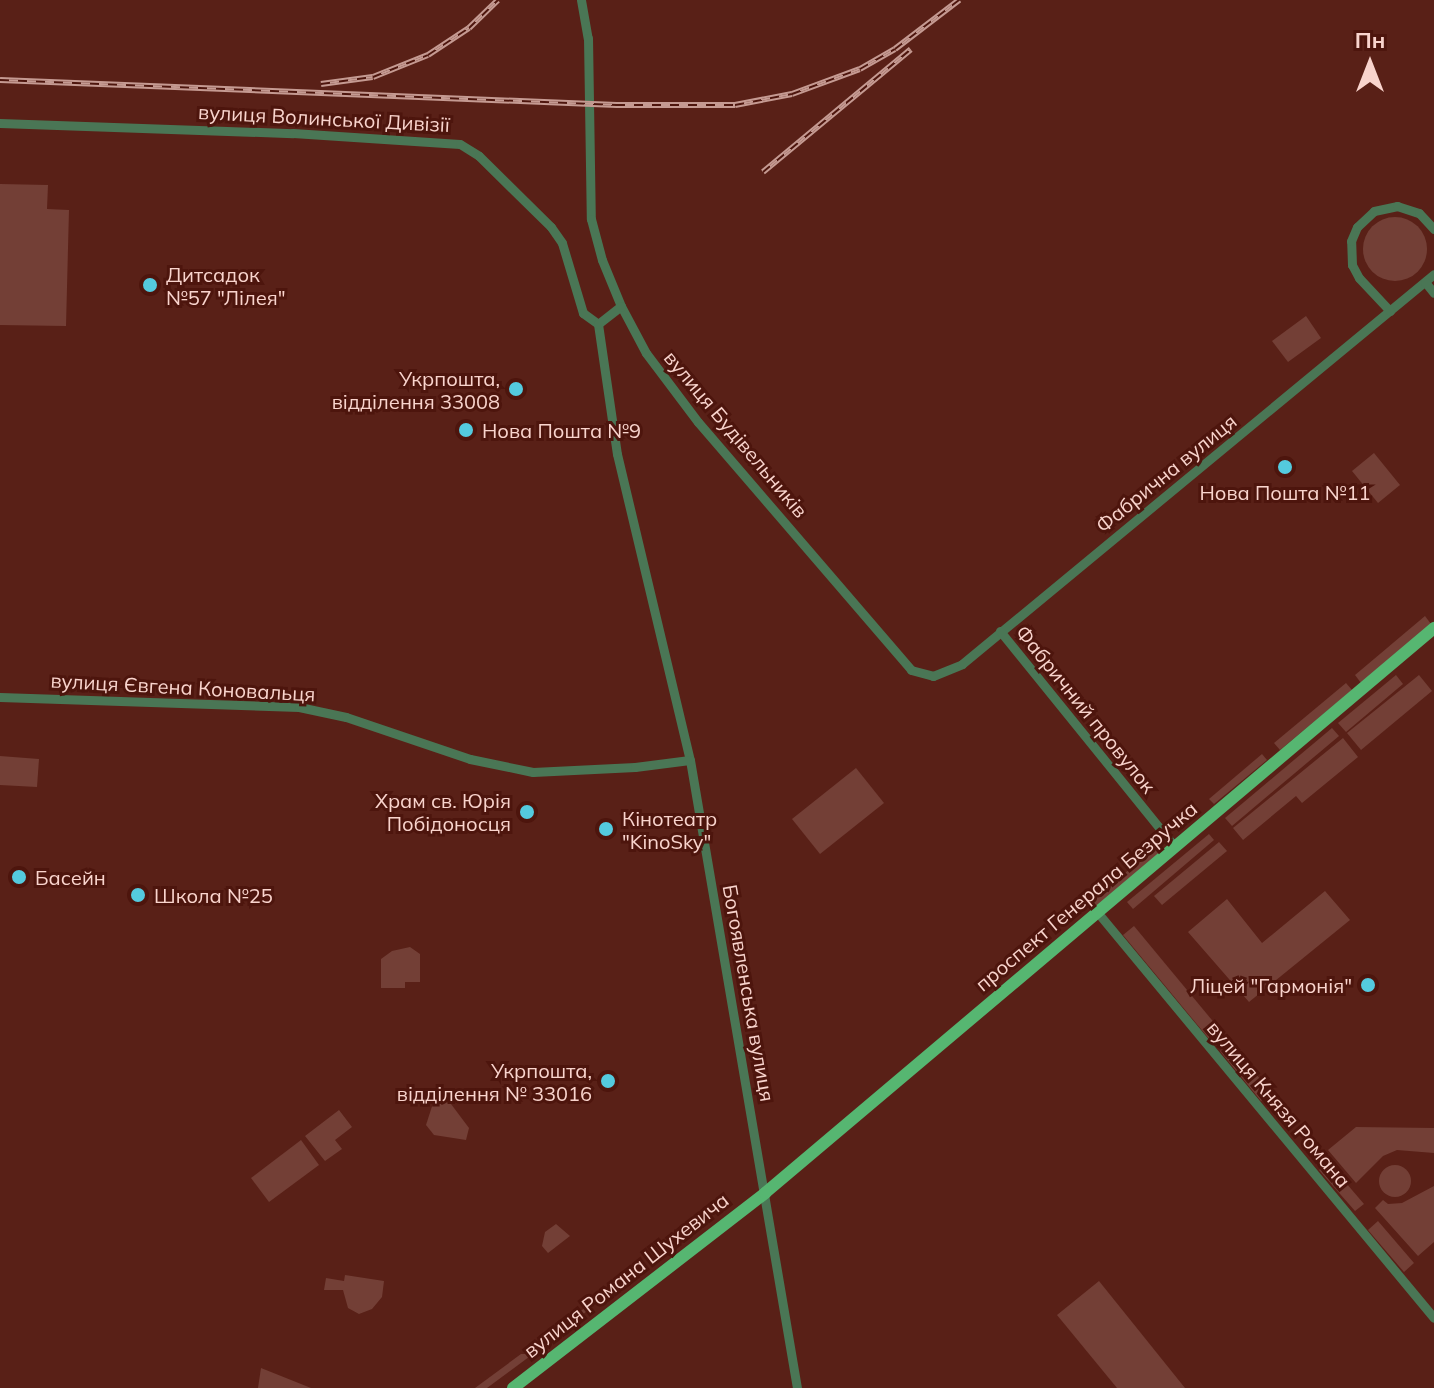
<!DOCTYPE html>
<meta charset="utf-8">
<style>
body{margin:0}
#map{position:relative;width:1434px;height:1388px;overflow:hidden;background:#592017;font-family:Mulish,sans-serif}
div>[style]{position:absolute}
.green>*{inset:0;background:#733f36}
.round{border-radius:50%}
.minor>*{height:9px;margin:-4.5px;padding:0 4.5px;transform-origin:4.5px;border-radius:4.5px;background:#4a7655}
.major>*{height:12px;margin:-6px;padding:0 6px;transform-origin:6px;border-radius:6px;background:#56b671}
.rail>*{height:6px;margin-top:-3px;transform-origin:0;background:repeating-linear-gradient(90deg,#4d150d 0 9px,#c59a92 0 18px);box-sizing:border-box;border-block:2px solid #c59a92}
.dots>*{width:22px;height:22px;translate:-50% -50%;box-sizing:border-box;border:4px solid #4d150d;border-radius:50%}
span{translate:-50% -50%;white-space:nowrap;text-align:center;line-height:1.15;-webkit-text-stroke:6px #4d150d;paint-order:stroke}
.street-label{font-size:20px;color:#f9d4cd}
.poi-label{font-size:20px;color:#f9d4cd}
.left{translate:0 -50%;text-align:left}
.right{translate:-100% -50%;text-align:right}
.north{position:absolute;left:1330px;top:24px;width:80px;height:80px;-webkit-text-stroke:6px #4d150d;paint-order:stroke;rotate:0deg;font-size:22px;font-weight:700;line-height:32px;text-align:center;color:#f9d4cd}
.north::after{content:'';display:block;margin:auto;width:28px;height:36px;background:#f9d4cd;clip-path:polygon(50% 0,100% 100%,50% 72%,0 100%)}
</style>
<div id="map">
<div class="green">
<i style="clip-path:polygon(0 184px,48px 185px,47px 209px,69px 210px,66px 326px,0 325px)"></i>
<i class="round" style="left:1363px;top:217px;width:64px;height:64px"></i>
<i style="clip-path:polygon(1306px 316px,1321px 338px,1288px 362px,1272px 341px)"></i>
<i style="clip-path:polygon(1374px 453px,1400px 485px,1378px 503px,1352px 471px)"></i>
<i style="clip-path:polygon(1425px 616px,1431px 624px,1361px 683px,1355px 675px)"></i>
<i style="clip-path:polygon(1396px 675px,1403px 684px,1346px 732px,1338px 723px)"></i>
<i style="clip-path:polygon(1419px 675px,1432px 691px,1361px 750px,1347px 733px)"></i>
<i style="clip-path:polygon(1346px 683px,1352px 690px,1280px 750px,1274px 743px)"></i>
<i style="clip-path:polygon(1332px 728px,1339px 736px,1232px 826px,1225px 818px)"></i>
<i style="clip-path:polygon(1343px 738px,1358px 757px,1302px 803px,1296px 796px,1243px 840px,1233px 828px)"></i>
<i style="clip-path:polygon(1262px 754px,1267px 760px,1214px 804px,1209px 799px)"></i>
<i style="clip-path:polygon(0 756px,39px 759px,37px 787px,0 785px)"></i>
<i style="clip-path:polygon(856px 768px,884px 803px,820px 854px,792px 819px)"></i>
<i style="clip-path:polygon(1209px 834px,1214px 840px,1133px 909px,1127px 902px)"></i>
<i style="clip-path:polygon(1219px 842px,1227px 851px,1162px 905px,1154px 896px)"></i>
<i style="clip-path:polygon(1158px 845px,1163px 850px,1096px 908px,1091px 902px)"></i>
<i style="clip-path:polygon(1325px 891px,1350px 920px,1249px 1002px,1188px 932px,1227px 899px,1262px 943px)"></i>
<i style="clip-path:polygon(1134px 926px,1221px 1031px,1210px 1040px,1123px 935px)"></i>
<i style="clip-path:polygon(410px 947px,420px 954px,420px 982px,405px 982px,405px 988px,381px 988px,381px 959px,392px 951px)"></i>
<i style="clip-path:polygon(1230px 1043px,1271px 1092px,1261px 1101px,1220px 1051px)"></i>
<i style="clip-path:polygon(435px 1097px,451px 1104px,469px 1128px,466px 1140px,434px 1135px,426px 1125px)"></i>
<i style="clip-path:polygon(339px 1110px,352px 1127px,335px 1140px,342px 1149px,325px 1161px,305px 1136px)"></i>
<i style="clip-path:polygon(1356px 1127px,1434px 1128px,1434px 1153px,1397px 1150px,1383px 1156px,1356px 1183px,1328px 1150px)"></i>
<i style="clip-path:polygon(301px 1140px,319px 1165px,269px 1202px,251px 1178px)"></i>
<i style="clip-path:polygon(1328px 1162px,1364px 1204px,1355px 1211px,1319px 1170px)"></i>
<i class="round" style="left:1379px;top:1165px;width:32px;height:32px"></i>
<i style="clip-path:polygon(1434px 1186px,1434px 1242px,1418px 1256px,1375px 1208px,1383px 1200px,1388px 1204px,1402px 1203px)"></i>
<i style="clip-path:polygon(1378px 1221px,1414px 1263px,1404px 1272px,1368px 1230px)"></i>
<i style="clip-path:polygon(556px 1224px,570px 1236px,548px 1253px,542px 1246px,545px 1232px)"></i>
<i style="clip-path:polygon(345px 1275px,384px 1281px,382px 1297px,372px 1309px,359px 1314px,348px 1308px,343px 1290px,324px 1290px,326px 1278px,344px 1281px)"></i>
<i style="clip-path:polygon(1099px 1281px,1185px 1388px,1117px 1388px,1057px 1315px)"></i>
<i style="clip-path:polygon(601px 1296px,603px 1298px,539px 1350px,544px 1338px)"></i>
<i style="clip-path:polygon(521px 1354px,533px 1354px,487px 1388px,475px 1388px)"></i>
<i style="clip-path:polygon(261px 1368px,311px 1388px,258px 1388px)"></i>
</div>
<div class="minor">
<i style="left:581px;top:0;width:39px;rotate:80deg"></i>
<i style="left:588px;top:38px;width:181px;rotate:89.1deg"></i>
<i style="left:591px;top:219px;width:42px;rotate:75deg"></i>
<i style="left:602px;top:260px;width:50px;rotate:67.6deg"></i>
<i style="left:621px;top:306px;width:53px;rotate:62deg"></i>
<i style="left:646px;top:353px;width:86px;rotate:53deg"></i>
<i style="left:698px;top:422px;width:327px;rotate:49.3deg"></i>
<i style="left:911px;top:670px;width:23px;rotate:15deg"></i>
<i style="left:933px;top:676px;width:31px;rotate:-22deg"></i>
<i style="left:962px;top:664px;width:612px;rotate:-39.57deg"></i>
<i style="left:0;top:123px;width:293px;rotate:2deg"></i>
<i style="left:293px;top:133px;width:167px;rotate:3.8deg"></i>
<i style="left:460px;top:144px;width:22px;rotate:32deg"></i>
<i style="left:479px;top:156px;width:101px;rotate:44.6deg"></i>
<i style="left:551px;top:227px;width:19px;rotate:55deg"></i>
<i style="left:562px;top:243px;width:73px;rotate:73.3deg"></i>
<i style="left:583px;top:313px;width:19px;rotate:36deg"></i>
<i style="left:1425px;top:282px;width:14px;rotate:51deg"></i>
<i style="left:1390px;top:311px;width:45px;rotate:-133.2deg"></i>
<i style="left:1359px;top:278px;width:15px;rotate:-118deg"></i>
<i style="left:1352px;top:265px;width:24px;rotate:-92deg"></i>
<i style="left:1351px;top:241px;width:15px;rotate:-67deg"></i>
<i style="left:1357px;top:227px;width:23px;rotate:-43deg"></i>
<i style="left:1374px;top:211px;width:24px;rotate:-12deg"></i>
<i style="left:1397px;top:206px;width:23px;rotate:18deg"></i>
<i style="left:1419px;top:213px;width:22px;rotate:47deg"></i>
<i style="left:598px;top:324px;width:131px;rotate:81.7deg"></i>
<i style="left:617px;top:454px;width:315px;rotate:76.6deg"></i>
<i style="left:690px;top:760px;width:637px;rotate:80.33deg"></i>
<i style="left:598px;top:324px;width:29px;rotate:-38deg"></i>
<i style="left:1000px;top:631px;width:278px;rotate:51deg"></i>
<i style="left:0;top:697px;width:299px;rotate:1.9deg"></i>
<i style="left:299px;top:707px;width:48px;rotate:12deg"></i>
<i style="left:346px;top:717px;width:131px;rotate:18.7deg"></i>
<i style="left:470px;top:759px;width:64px;rotate:11.7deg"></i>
<i style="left:533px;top:772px;width:102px;rotate:-2.8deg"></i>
<i style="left:635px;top:767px;width:55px;rotate:-7.3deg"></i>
<i style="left:1098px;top:913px;width:526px;rotate:50.32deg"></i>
</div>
<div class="major">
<i style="left:513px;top:1388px;width:319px;rotate:-37.7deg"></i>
<i style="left:765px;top:1193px;width:876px;rotate:-40.18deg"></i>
</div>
<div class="rail">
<i style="left:0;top:80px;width:617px;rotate:2.32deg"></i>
<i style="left:616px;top:105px;width:119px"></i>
<i style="left:735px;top:105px;width:58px;rotate:-10.9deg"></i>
<i style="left:792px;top:94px;width:72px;rotate:-20.2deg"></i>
<i style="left:860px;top:69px;width:40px;rotate:-29.7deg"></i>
<i style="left:895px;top:49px;width:81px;rotate:-37.4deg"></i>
<i style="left:321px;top:84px;width:52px;rotate:-7.7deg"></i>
<i style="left:373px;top:77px;width:59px;rotate:-21.8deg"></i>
<i style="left:428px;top:55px;width:49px;rotate:-33.4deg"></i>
<i style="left:469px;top:28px;width:40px;rotate:-44deg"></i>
<i style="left:763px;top:172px;width:192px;rotate:-39.7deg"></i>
</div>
<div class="dots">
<i style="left:150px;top:285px;background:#54cade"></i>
<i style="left:516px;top:389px;background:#54cade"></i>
<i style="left:466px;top:430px;background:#54cade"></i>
<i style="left:1285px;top:467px;background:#54cade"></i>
<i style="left:527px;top:812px;background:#54cade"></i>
<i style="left:606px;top:829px;background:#54cade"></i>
<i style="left:19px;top:877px;background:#54cade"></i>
<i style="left:138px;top:895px;background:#54cade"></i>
<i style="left:1368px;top:985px;background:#54cade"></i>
<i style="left:608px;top:1081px;background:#54cade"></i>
</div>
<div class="street-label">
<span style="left:324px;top:118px;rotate:3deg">вулиця Волинської Дивізії</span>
<span style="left:736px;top:434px;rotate:50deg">вулиця Будівельників</span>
<span style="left:1166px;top:473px;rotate:-39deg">Фабрична вулиця</span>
<span style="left:183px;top:687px;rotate:3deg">вулиця Євгена Коновальця</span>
<span style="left:1086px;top:709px;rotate:51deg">Фабричний провулок</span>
<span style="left:1086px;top:896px;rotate:-40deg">проспект Генерала Безручка</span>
<span style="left:749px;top:993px;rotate:80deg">Богоявленська вулиця</span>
<span style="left:1279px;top:1104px;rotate:50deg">вулиця Князя Романа</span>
<span style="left:626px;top:1275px;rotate:-38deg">вулиця Романа Шухевича</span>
</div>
<div class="poi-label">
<span class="left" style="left:166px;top:286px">Дитсадок<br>№57 "Лілея"</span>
<span class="right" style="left:500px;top:390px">Укрпошта,<br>відділення 33008</span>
<span class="left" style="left:482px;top:430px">Нова Пошта №9</span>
<span style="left:1285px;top:492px">Нова Пошта №11</span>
<span class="right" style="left:511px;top:812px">Храм св. Юрія<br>Побідоносця</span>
<span class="left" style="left:622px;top:830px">Кінотеатр<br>"KinoSky"</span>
<span class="left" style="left:35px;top:877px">Басейн</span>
<span class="left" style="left:154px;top:895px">Школа №25</span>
<span class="right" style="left:1352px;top:985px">Ліцей "Гармонія"</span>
<span class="right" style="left:592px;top:1082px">Укрпошта,<br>відділення № 33016</span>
</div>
<div class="north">Пн</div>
</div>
